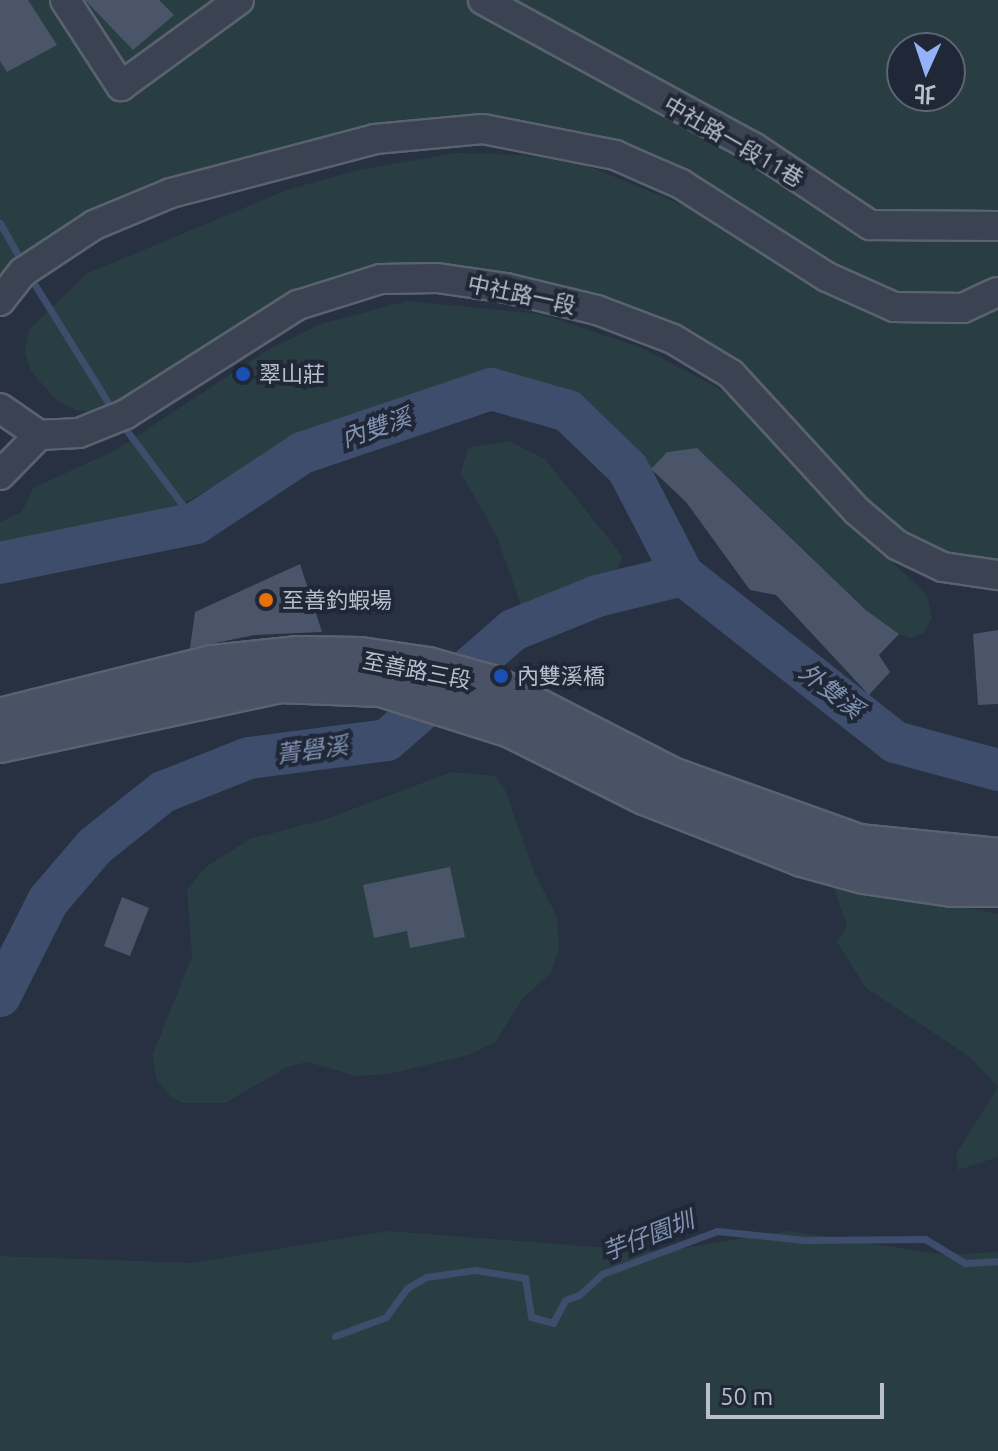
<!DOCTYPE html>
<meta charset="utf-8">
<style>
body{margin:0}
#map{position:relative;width:998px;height:1451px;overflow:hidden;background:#273142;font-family:Ubuntu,"Noto Sans TC",sans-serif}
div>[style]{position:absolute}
.green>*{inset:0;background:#293e43}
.stream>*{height:7px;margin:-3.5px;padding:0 3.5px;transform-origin:3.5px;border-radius:3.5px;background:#3d4d6b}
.river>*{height:42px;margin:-21px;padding:0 21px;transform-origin:21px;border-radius:21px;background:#3d4d6b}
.building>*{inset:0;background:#4b5569}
.roads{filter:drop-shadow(2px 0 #5a616f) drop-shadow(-2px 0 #5a616f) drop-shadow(0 2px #5a616f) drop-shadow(0 -2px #5a616f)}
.street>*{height:28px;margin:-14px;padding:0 14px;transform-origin:14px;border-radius:14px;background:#3b4352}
.secondary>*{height:38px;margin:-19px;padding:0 19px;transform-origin:19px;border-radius:19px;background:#4a5265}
.dots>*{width:22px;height:22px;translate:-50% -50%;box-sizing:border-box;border:4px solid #202837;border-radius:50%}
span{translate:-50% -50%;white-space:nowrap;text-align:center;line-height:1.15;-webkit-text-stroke:8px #202837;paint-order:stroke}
.street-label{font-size:22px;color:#b9bfcc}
.poi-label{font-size:22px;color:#b9bfcc}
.left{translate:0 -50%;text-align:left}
.water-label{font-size:24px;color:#8092b2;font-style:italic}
.north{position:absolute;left:886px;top:32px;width:80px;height:80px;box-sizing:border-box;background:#202837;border:2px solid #5d6473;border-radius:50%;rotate:183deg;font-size:22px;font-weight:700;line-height:32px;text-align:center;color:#b9bfcc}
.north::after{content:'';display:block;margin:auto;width:28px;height:36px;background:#93b2f7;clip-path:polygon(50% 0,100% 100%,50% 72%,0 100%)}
.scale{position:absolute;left:706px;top:1383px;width:178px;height:36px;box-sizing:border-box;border:4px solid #b9bfcc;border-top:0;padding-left:10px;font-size:24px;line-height:28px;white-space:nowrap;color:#b9bfcc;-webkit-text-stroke:6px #202837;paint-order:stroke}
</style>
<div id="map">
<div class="green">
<i style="clip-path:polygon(evenodd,0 0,998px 0,998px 279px,948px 296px,901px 296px,835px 271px,751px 211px,679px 171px,400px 124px,287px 148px,164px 184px,79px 217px,0 280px,0 0,902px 48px,950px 48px,950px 96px,902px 96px,902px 48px)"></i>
<i style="clip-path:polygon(456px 153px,525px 155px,588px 166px,957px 318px,998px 308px,998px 562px,949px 557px,897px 533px,695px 342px,391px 269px,102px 413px,79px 411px,57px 401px,30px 370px,25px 352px,29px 330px,86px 274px,287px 190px,358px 170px)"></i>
<i style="clip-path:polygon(407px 301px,540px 314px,640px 347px,722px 390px,774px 435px,834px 507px,927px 595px,932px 618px,923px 633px,911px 638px,899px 634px,866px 609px,697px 448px,667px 452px,651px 469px,625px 456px,600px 427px,570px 407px,505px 380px,461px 386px,283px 448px,139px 528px,0 556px,0 522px,22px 512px,33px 488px,116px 450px,266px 351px,321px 324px)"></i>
<i style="clip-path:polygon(508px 441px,545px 459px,623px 557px,612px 579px,528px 613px,521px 606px,497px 536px,461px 473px,468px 448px)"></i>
<i style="clip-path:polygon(452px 772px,494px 776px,504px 787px,534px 872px,557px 917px,559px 948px,551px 973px,523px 998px,495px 1042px,468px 1055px,389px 1074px,356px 1076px,308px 1062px,289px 1066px,225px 1103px,183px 1103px,171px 1097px,156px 1078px,153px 1054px,192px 957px,187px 889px,206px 867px,250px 839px,326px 819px)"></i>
<i style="clip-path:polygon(853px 885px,998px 914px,998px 1087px,970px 1057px,866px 988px,837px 942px,847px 926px,834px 888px)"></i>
<i style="clip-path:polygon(998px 1087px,998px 1157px,958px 1170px,956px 1154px)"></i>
<i style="clip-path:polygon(388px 1231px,661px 1252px,787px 1231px,945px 1255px,998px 1252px,998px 1451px,0 1451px,0 1256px,191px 1263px)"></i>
</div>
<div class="stream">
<i style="left:0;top:223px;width:49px;rotate:60.8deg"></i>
<i style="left:30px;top:277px;width:159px;rotate:58.1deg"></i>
<i style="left:121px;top:423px;width:125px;rotate:53.1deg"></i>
<i style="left:335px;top:1336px;width:54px;rotate:-20.4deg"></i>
<i style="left:386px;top:1317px;width:36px;rotate:-54deg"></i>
<i style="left:407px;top:1288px;width:22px;rotate:-30deg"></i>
<i style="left:426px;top:1277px;width:49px;rotate:-8.1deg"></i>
<i style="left:475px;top:1270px;width:51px;rotate:9.1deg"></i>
<i style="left:525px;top:1278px;width:39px;rotate:81deg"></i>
<i style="left:531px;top:1317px;width:23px;rotate:15deg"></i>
<i style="left:553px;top:1323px;width:26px;rotate:-62deg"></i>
<i style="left:565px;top:1300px;width:15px;rotate:-20deg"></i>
<i style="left:579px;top:1295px;width:31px;rotate:-42deg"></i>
<i style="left:602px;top:1274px;width:123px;rotate:-20.5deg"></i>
<i style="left:717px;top:1231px;width:88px;rotate:5.8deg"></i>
<i style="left:805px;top:1240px;width:120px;rotate:-0.5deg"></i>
<i style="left:925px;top:1239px;width:47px;rotate:31deg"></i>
<i style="left:965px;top:1263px;width:33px;rotate:-3deg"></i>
</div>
<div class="river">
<i style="left:0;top:563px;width:200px;rotate:-11.5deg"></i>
<i style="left:196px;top:523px;width:127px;rotate:-33.4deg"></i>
<i style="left:302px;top:453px;width:200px;rotate:-18.7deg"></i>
<i style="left:491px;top:389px;width:80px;rotate:15.9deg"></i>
<i style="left:568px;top:411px;width:83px;rotate:44deg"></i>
<i style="left:628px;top:469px;width:119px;rotate:62.6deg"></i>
<i style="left:683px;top:575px;width:270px;rotate:38.2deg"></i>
<i style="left:895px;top:742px;width:107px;rotate:15.2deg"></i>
<i style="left:0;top:996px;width:106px;rotate:-63.2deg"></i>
<i style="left:48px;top:901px;width:72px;rotate:-49.5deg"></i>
<i style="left:95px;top:846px;width:87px;rotate:-38.5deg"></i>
<i style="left:163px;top:792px;width:92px;rotate:-21.6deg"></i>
<i style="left:249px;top:758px;width:139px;rotate:-7.4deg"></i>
<i style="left:387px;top:740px;width:167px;rotate:-41.1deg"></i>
<i style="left:513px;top:630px;width:91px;rotate:-22deg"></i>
<i style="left:597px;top:596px;width:89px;rotate:-13.7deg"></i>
</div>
<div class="building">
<i style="clip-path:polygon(0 0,28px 0,57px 45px,7px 72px,0 61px)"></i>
<i style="clip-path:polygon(85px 0,159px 0,174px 15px,133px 50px)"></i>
<i style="clip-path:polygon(697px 448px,866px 610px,899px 634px,879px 655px,890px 672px,869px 695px,776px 595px,750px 590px,686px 502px,651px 469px,667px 452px)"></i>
<i style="clip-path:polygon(300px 564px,322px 632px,255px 635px,190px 648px,195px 612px)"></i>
<i style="clip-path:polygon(998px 630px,998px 704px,978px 705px,973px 634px)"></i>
<i style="clip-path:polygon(450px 867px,465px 937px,410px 948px,407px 931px,374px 938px,363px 885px)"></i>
<i style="clip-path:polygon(122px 897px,149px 908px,130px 956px,104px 946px)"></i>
</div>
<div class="roads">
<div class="street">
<i style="left:65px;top:0;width:103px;rotate:56.9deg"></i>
<i style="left:121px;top:86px;width:146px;rotate:-36.1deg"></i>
<i style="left:483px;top:0;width:307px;rotate:28.6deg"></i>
<i style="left:753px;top:147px;width:141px;rotate:33.7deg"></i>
<i style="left:870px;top:225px;width:128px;rotate:0.4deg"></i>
<i style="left:0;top:301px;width:37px;rotate:-52deg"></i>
<i style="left:23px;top:272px;width:85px;rotate:-33.5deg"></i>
<i style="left:94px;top:225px;width:83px;rotate:-22.6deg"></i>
<i style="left:171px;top:193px;width:211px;rotate:-14.8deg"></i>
<i style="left:375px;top:139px;width:108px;rotate:-5.3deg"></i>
<i style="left:483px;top:129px;width:135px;rotate:11.1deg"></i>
<i style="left:615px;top:155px;width:72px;rotate:23.7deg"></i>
<i style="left:681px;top:184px;width:173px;rotate:32.5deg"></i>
<i style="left:827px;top:277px;width:73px;rotate:24.1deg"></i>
<i style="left:894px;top:307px;width:69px;rotate:0.8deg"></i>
<i style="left:963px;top:308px;width:38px;rotate:-25deg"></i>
<i style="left:0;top:408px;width:47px;rotate:34.7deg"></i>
<i style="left:39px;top:435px;width:40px;rotate:-2.9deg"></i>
<i style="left:79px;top:433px;width:51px;rotate:-22deg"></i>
<i style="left:126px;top:414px;width:204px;rotate:-32.4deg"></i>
<i style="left:298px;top:305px;width:87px;rotate:-17.4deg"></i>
<i style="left:381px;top:279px;width:56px;rotate:-1deg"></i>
<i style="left:437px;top:278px;width:70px;rotate:8.2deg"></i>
<i style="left:506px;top:288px;width:94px;rotate:13.6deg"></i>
<i style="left:597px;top:310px;width:81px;rotate:20.9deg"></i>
<i style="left:673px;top:339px;width:68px;rotate:31.1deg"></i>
<i style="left:731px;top:374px;width:186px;rotate:47.4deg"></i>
<i style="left:857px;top:511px;width:52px;rotate:40.4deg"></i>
<i style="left:897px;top:545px;width:51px;rotate:25.6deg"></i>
<i style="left:943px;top:567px;width:56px;rotate:8.3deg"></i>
<i style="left:0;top:475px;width:56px;rotate:-45.7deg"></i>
</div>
<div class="secondary">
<i style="left:0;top:718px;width:219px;rotate:-14deg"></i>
<i style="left:213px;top:665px;width:84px;rotate:-6.1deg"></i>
<i style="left:297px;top:656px;width:63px;rotate:0.9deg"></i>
<i style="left:360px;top:657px;width:69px;rotate:8.4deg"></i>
<i style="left:428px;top:667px;width:66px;rotate:15.7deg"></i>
<i style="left:492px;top:685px;width:204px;rotate:27.1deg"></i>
<i style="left:674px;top:778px;width:195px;rotate:19.7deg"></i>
<i style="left:858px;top:844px;width:141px;rotate:5.7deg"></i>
<i style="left:0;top:743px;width:286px;rotate:-12.1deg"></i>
<i style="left:280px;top:683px;width:101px;rotate:2.3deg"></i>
<i style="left:381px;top:687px;width:136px;rotate:17.5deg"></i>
<i style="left:511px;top:728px;width:150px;rotate:26.6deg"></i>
<i style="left:645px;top:795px;width:169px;rotate:21.5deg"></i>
<i style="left:802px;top:857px;width:64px;rotate:15.3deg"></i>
<i style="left:864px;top:874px;width:89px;rotate:8.4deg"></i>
<i style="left:952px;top:887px;width:46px"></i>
</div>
</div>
<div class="dots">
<i style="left:243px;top:374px;background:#1a4fb4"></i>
<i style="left:266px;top:600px;background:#e8710a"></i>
<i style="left:501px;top:676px;background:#1a4fb4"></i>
</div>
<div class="street-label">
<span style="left:734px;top:141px;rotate:30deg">中社路一段11巷</span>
<span style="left:522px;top:294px;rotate:12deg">中社路一段</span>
<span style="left:417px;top:670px;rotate:11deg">至善路三段</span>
</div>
<div class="poi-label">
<span class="left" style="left:259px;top:374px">翠山莊</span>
<span class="left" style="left:282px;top:600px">至善釣蝦場</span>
<span class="left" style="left:517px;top:676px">內雙溪橋</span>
</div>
<div class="water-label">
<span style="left:376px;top:428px;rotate:-19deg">內雙溪</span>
<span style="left:831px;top:691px;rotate:38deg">外雙溪</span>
<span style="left:312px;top:750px;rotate:-8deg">菁礐溪</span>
<span style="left:648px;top:1236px;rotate:-21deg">芋仔園圳</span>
</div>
<div class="north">北</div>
<div class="scale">50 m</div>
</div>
